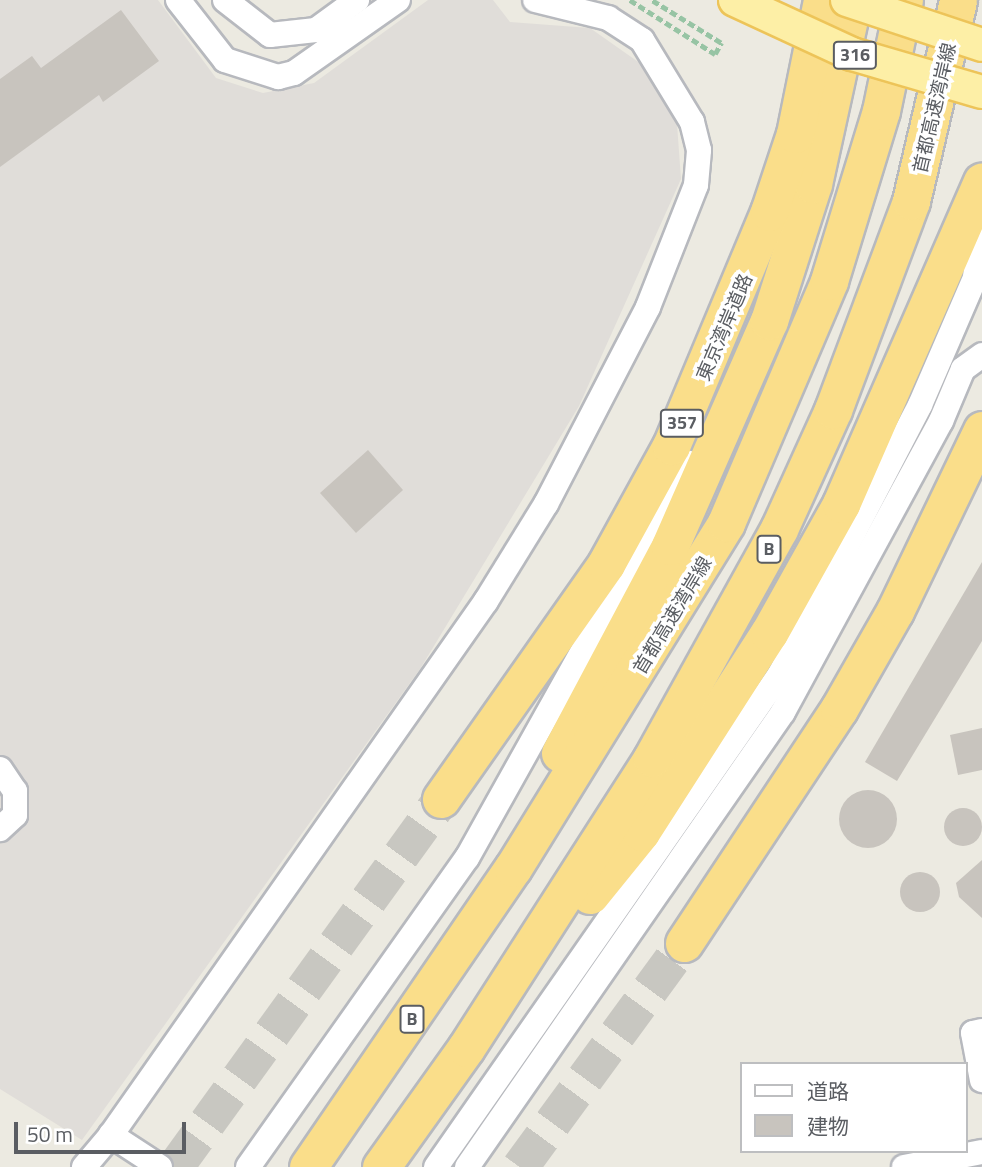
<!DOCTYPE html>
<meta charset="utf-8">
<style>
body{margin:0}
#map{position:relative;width:982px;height:1167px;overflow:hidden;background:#eceae1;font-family:"Titillium Web","Noto Sans JP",sans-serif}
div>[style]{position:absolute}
.industrial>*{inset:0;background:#e0ddd9}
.building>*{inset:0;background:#c8c4be}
.round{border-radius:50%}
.highway-tunnel>*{height:37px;margin-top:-18.5px;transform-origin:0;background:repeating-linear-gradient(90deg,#c8c7c1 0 37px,transparent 0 55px)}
.path>*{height:4.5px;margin-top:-2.25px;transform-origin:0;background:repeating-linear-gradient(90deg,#97c4a4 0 7px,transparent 0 10.5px)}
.roads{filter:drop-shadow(2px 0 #b7b9be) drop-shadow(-2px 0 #b7b9be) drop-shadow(0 2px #b7b9be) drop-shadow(0 -2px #b7b9be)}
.minor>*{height:24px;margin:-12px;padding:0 12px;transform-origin:12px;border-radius:12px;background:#fff}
.highway>*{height:37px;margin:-18.5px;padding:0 18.5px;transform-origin:18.5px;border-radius:18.5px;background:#fade8a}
.bridges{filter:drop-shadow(2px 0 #edc459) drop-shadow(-2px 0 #edc459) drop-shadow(0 2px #edc459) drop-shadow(0 -2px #edc459)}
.major-bridge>*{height:32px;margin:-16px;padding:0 16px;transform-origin:16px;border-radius:16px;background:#fdefa6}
span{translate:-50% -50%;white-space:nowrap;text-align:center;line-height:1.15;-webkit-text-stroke:7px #fff;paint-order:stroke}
.shield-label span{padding:2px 5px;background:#fff;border:2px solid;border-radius:5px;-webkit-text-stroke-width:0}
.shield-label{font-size:18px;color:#5a5d62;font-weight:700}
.street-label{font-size:19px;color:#5a5d62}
.legend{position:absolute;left:740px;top:1062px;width:228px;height:91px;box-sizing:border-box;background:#fff;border:2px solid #bdbec0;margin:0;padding:9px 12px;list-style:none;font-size:21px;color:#5a5d62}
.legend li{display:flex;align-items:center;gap:14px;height:35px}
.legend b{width:35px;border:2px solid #bdbec0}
.scale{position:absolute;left:14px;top:1122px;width:172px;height:32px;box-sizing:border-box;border:4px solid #5a5d62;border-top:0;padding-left:9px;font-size:21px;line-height:24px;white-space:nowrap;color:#5a5d62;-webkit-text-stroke:5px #fff;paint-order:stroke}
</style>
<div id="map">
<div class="industrial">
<i style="clip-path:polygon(0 0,158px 0,216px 78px,263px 93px,314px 83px,428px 0,493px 0,510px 22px,590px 28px,644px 66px,677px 124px,681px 179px,579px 406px,420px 669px,82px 1140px,0 1089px)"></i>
</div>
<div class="building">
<i style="clip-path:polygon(121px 10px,159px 61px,103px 102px,99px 95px,0 167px,0 79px,32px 56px,41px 68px)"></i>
<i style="clip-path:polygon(368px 450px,403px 490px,356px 533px,320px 493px)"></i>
<i style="clip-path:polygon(982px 562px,982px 641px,897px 781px,865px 762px)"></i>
<i style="clip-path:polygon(982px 728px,982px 770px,958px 775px,950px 735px)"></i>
<i class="round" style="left:839px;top:790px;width:58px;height:58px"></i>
<i class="round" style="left:944px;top:808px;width:38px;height:38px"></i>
<i style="clip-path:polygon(982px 860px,982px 918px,959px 897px,956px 883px)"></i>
<i class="round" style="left:900px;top:872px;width:40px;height:40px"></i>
</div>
<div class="highway-tunnel">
<i style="left:175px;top:1167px;width:454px;rotate:-54.1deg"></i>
<i style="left:520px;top:1167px;width:278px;rotate:-53.8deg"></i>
</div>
<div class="path">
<i style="left:630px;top:0;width:101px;rotate:32.4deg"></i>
<i style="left:715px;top:54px;width:13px;rotate:-61deg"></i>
<i style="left:721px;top:43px;width:82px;rotate:-148.4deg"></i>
</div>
<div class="roads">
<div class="minor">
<i style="left:178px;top:0;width:76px;rotate:51.9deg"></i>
<i style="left:225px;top:60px;width:56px;rotate:17.8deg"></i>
<i style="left:278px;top:77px;width:16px;rotate:-14deg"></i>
<i style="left:294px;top:73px;width:127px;rotate:-35.1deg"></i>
<i style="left:225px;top:0;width:57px;rotate:37.9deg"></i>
<i style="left:270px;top:35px;width:46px;rotate:-6.2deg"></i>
<i style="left:316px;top:30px;width:51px;rotate:-36.2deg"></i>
<i style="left:0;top:769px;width:27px;rotate:56deg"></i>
<i style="left:15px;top:791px;width:24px;rotate:90deg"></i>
<i style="left:15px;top:815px;width:21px;rotate:137deg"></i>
<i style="left:982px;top:1031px;width:9px;rotate:167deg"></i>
<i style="left:973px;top:1033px;width:48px;rotate:79.2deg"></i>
<i style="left:84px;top:1167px;width:42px;rotate:-49.8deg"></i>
<i style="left:160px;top:1167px;width:59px;rotate:-146.9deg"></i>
<i style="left:111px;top:1135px;width:653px;rotate:-54.92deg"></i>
<i style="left:486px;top:601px;width:114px;rotate:-58.3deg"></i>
<i style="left:546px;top:504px;width:222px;rotate:-62.6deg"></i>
<i style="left:648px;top:307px;width:131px;rotate:-68.5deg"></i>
<i style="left:696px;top:185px;width:35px;rotate:-85deg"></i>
<i style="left:699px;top:150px;width:29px;rotate:-104deg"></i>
<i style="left:692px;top:122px;width:96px;rotate:-121.4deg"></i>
<i style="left:642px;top:40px;width:40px;rotate:-147.1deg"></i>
<i style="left:608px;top:18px;width:75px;rotate:-166.1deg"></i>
<i style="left:248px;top:1167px;width:379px;rotate:-54.7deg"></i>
<i style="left:467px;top:858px;width:453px;rotate:-60.8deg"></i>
<i style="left:436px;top:1167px;width:601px;rotate:-55.09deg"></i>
<i style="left:780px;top:674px;width:303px;rotate:-62.5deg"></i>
<i style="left:920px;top:405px;width:138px;rotate:-66.6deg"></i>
<i style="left:975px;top:278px;width:71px;rotate:-84.4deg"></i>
<i style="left:467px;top:1167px;width:554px;rotate:-55.22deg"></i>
<i style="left:783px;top:712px;width:331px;rotate:-61.5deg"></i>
<i style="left:941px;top:421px;width:56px;rotate:-67.1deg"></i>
<i style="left:963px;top:369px;width:24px;rotate:-36deg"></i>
<i style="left:904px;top:1167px;width:79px;rotate:-10.9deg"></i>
</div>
<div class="highway">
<i style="left:560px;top:753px;width:234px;rotate:-62deg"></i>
<i style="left:670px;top:546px;width:246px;rotate:-66.3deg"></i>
<i style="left:769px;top:321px;width:144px;rotate:-72.2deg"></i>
<i style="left:813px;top:184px;width:188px;rotate:-77.7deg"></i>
<i style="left:441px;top:799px;width:287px;rotate:-54.9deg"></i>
<i style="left:606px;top:564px;width:135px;rotate:-61.2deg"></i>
<i style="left:671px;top:446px;width:254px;rotate:-67.3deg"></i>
<i style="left:769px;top:212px;width:82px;rotate:-71.6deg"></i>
<i style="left:795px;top:134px;width:137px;rotate:-78.6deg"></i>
<i style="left:590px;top:895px;width:81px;rotate:-51deg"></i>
<i style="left:641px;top:832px;width:237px;rotate:-57.3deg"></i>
<i style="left:769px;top:633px;width:148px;rotate:-60.8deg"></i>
<i style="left:841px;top:504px;width:352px;rotate:-66.4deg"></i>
<i style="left:684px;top:943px;width:281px;rotate:-56.5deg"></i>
<i style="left:839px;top:709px;width:113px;rotate:-60.3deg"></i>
<i style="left:895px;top:611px;width:201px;rotate:-64.3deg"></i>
<i style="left:308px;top:1167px;width:363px;rotate:-55.6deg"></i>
<i style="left:513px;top:868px;width:405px;rotate:-58.3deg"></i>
<i style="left:726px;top:523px;width:263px;rotate:-66.9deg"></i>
<i style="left:829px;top:281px;width:178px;rotate:-73deg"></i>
<i style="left:881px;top:111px;width:113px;rotate:-78.3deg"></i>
<i style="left:381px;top:1167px;width:146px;rotate:-54.5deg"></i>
<i style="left:466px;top:1048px;width:345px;rotate:-57.3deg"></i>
<i style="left:652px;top:758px;width:262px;rotate:-61deg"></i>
<i style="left:779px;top:529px;width:131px;rotate:-65.6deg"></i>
<i style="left:833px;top:410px;width:223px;rotate:-69.5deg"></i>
<i style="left:911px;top:201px;width:206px;rotate:-76.8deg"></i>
</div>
</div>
<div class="bridges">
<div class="major-bridge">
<i style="left:735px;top:0;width:129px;rotate:24.8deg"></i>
<i style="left:852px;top:54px;width:135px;rotate:16.3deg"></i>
<i style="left:847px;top:0;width:142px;rotate:18.4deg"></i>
</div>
</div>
<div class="shield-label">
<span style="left:855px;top:55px">316</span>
<span style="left:682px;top:423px">357</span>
<span style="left:769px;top:549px">B</span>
<span style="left:412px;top:1019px">B</span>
</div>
<div class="street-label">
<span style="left:934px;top:108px;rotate:-77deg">首都高速湾岸線</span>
<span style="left:724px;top:327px;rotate:-67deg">東京湾岸道路</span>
<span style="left:672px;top:615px;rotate:-59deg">首都高速湾岸線</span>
</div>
<ul class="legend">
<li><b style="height:9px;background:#fff"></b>道路</li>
<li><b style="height:19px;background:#c8c4be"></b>建物</li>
</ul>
<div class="scale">50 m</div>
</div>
